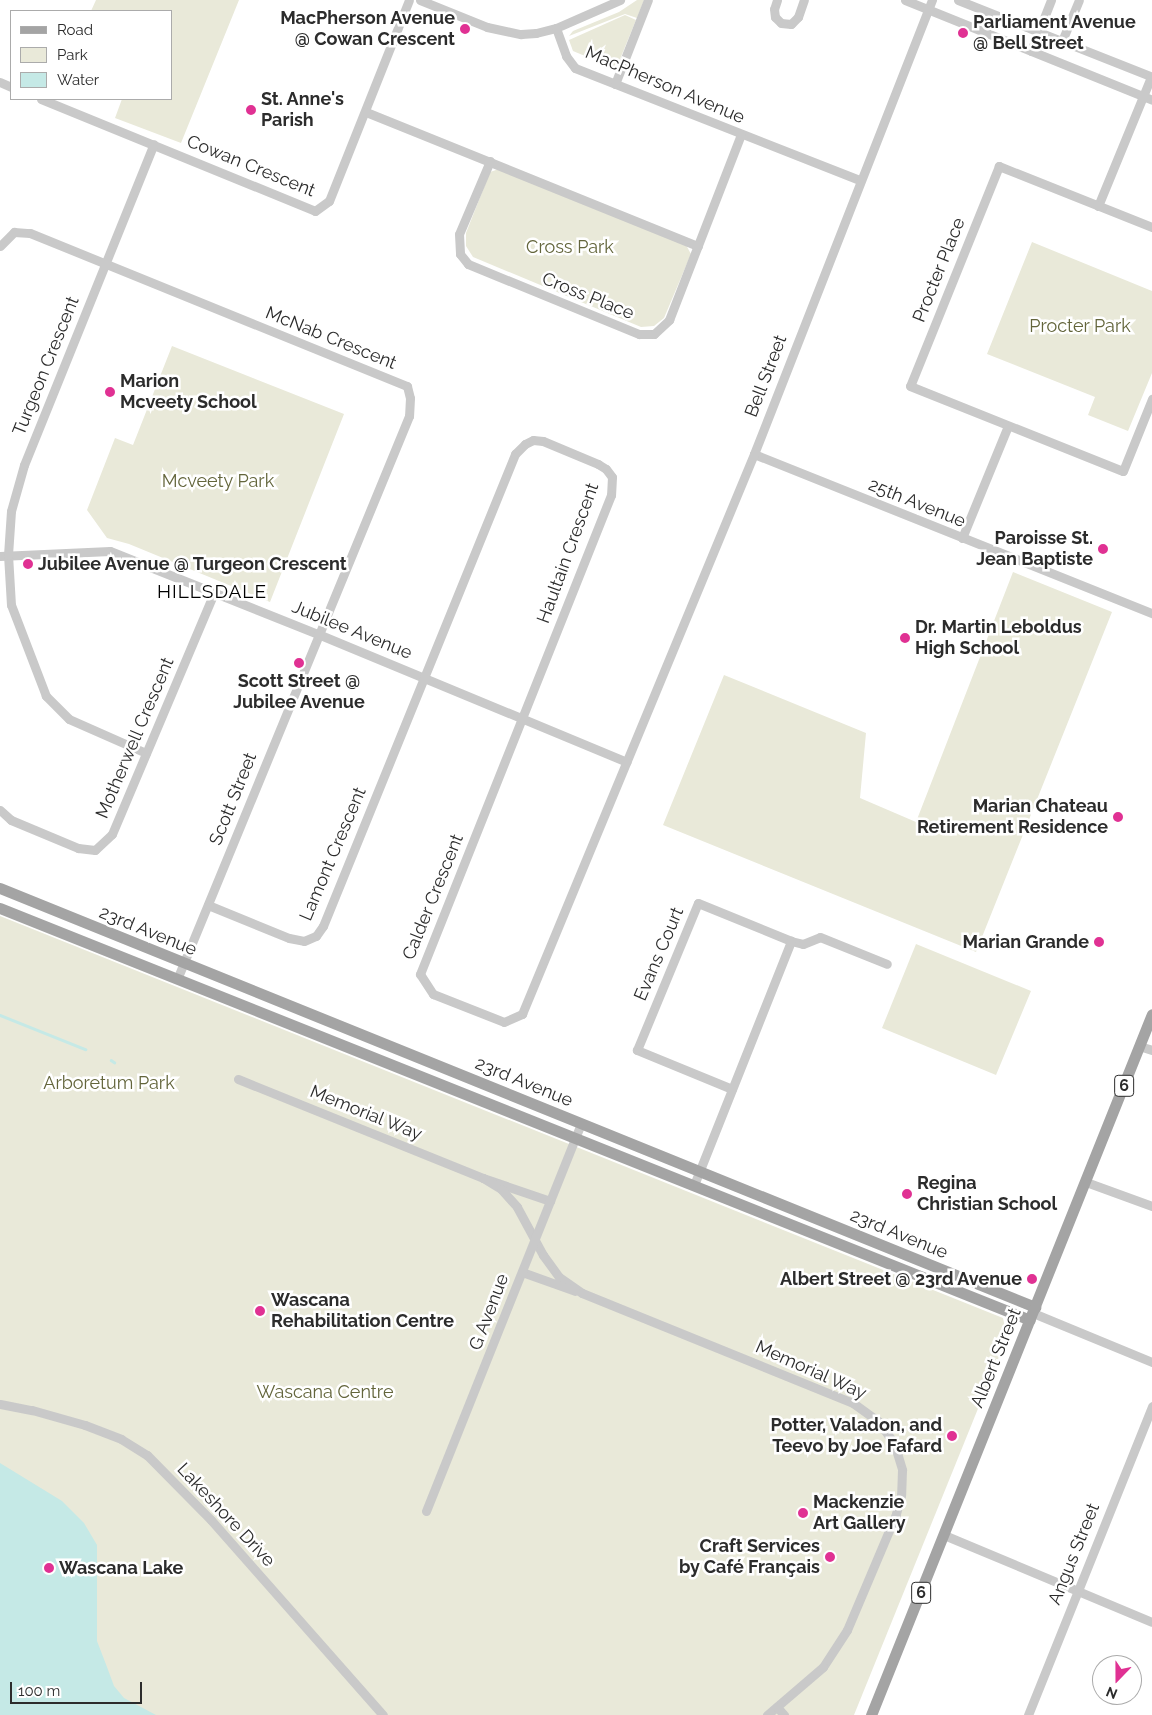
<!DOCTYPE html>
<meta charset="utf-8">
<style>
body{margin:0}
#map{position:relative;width:1152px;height:1715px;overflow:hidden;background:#fff;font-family:Raleway,sans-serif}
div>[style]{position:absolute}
.green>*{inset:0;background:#e9e9d9}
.water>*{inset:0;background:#c5e9e6}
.stream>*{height:2.5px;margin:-1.25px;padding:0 1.25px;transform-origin:1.25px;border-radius:1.25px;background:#c5e9e6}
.minor>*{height:9px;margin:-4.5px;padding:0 4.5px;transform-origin:4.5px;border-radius:4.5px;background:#c9c9c9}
.major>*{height:11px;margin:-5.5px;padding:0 5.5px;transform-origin:5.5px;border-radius:5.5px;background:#a4a4a4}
.dots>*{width:14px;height:14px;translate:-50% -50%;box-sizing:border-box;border:2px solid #fff;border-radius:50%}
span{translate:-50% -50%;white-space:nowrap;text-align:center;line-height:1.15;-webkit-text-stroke:5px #fff;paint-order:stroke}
.shield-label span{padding:1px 4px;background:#fff;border:1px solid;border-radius:4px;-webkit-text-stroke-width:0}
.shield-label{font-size:16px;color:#2c2c2c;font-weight:700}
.poi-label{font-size:18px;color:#2c2c2c;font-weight:700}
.right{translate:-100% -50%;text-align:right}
.left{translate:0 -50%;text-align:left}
.street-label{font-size:18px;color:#2c2c2c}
.park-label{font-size:18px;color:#63653b}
.neighbourhood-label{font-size:19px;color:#000;letter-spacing:1px}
.legend{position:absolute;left:10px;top:10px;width:162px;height:90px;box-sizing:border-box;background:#fff;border:1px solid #ababab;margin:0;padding:6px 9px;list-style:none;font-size:15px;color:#2c2c2c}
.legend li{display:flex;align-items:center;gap:10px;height:25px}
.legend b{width:25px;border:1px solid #ababab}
.north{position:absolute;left:1092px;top:1655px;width:50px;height:50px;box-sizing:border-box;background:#fff;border:1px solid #ababab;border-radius:50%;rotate:202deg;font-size:14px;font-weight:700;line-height:20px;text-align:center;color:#2c2c2c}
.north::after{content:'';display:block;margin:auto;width:18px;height:22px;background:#e03193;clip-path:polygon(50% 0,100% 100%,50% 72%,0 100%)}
.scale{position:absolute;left:10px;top:1682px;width:132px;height:22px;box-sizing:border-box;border:2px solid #2c2c2c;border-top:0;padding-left:6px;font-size:15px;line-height:18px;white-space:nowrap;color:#2c2c2c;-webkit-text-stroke:4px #fff;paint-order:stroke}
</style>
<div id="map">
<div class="green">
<i style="clip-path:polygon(96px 0,239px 0,181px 143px,115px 118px,122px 99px,171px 99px,171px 11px,91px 11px)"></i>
<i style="clip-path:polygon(637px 0,644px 0,637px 18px,625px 14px,569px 36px,573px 31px,619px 12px)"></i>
<i style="clip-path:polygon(625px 15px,636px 20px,616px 69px,573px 51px,569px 40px)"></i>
<i style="clip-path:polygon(499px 169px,686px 245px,691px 254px,664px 318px,654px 326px,641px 327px,473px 257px,466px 246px,466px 233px,490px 172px)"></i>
<i style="clip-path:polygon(1032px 242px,1152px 291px,1152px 373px,1128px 431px,1088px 415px,1095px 397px,987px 354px)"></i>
<i style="clip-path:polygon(172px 346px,344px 414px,270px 602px,129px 544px,107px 538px,87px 510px,115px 438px,133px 445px)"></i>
<i style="clip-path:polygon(1013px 572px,1112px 612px,976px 952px,663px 825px,724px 675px,866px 733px,860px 798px,916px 822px)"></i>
<i style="clip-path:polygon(0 916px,1003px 1318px,1007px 1337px,854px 1715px,0 1715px)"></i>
<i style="clip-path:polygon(916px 944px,1031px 991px,996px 1075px,882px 1028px)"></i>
</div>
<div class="water">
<i style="clip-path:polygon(0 1463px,62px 1501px,84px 1523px,97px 1545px,97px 1641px,107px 1667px,114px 1686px,124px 1698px,156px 1715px,0 1715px)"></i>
</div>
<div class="stream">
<i style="left:0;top:1015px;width:92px;rotate:21.8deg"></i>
<i style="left:111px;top:1060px;width:4px;rotate:34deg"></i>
</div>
<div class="minor">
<i style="left:420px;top:0;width:72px;rotate:21.9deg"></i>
<i style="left:487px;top:27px;width:35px;rotate:12deg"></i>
<i style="left:521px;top:34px;width:15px;rotate:-4deg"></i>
<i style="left:536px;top:33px;width:21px;rotate:-14deg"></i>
<i style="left:556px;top:28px;width:70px;rotate:-23.6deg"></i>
<i style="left:777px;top:0;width:9px;rotate:108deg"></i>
<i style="left:774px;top:9px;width:8px;rotate:83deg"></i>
<i style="left:775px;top:17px;width:8px;rotate:45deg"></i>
<i style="left:781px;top:23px;width:10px;rotate:6deg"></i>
<i style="left:791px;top:24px;width:10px;rotate:-45deg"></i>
<i style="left:798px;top:17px;width:18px;rotate:-71deg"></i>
<i style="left:905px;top:0;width:266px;rotate:22deg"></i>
<i style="left:958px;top:0;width:209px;rotate:21.6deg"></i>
<i style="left:556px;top:28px;width:30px;rotate:70deg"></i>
<i style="left:566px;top:56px;width:15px;rotate:53deg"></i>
<i style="left:575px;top:68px;width:305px;rotate:21.5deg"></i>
<i style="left:1062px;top:41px;width:44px;rotate:-67.5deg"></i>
<i style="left:1031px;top:51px;width:55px;rotate:-68.6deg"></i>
<i style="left:0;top:82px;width:12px;rotate:24deg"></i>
<i style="left:615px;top:84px;width:90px;rotate:-68.6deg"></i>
<i style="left:41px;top:99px;width:296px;rotate:22.2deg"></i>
<i style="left:315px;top:211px;width:17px;rotate:-36deg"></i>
<i style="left:329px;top:201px;width:216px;rotate:-68.3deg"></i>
<i style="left:366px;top:112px;width:358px;rotate:22deg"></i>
<i style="left:490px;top:161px;width:79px;rotate:113deg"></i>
<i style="left:459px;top:234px;width:20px;rotate:87deg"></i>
<i style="left:460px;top:254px;width:13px;rotate:51deg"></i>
<i style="left:468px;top:264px;width:185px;rotate:22.3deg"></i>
<i style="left:639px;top:334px;width:15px"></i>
<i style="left:654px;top:334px;width:21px;rotate:-43deg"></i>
<i style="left:669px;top:320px;width:199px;rotate:-68.8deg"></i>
<i style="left:1098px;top:206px;width:139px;rotate:-67.7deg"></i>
<i style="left:1152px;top:227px;width:165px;rotate:-158.3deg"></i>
<i style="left:999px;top:166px;width:237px;rotate:112deg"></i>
<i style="left:910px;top:386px;width:229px;rotate:21.8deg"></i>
<i style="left:1123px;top:471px;width:78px;rotate:-68.1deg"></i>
<i style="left:0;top:246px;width:20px;rotate:-45deg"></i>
<i style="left:14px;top:232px;width:16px;rotate:4deg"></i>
<i style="left:30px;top:233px;width:407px;rotate:22.1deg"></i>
<i style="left:407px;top:386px;width:12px;rotate:76deg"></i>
<i style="left:410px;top:398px;width:18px;rotate:93deg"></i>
<i style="left:409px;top:416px;width:607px;rotate:112.38deg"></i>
<i style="left:754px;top:454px;width:429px;rotate:21.8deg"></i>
<i style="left:962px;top:538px;width:121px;rotate:-67.7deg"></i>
<i style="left:0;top:556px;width:110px;rotate:-2.6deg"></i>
<i style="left:110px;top:551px;width:224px;rotate:21.8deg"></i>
<i style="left:318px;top:634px;width:334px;rotate:22.5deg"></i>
<i style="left:146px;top:753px;width:84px;rotate:-156.2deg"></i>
<i style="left:69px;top:719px;width:33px;rotate:-135deg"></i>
<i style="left:46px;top:696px;width:97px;rotate:-111deg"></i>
<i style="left:11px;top:605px;width:50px;rotate:-93.4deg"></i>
<i style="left:8px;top:555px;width:44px;rotate:-86.1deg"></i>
<i style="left:11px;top:511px;width:48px;rotate:-74.2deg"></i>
<i style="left:24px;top:465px;width:346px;rotate:-68deg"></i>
<i style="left:0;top:810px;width:15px;rotate:42deg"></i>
<i style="left:11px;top:820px;width:73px;rotate:22.7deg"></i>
<i style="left:78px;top:848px;width:17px;rotate:7deg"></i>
<i style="left:95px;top:850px;width:23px;rotate:-43deg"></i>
<i style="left:112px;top:834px;width:262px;rotate:-67.1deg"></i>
<i style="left:208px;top:905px;width:87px;rotate:22.2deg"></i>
<i style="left:289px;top:938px;width:15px;rotate:11deg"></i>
<i style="left:304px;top:941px;width:13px;rotate:-23deg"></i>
<i style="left:316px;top:936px;width:12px;rotate:-55deg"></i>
<i style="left:323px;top:926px;width:510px;rotate:-67.86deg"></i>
<i style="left:515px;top:454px;width:14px;rotate:-45deg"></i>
<i style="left:525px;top:444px;width:9px;rotate:-27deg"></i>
<i style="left:533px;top:440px;width:10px;rotate:6deg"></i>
<i style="left:543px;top:441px;width:60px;rotate:22.7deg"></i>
<i style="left:598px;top:464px;width:9px;rotate:32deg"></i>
<i style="left:606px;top:469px;width:10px;rotate:53deg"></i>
<i style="left:612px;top:477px;width:18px;rotate:93deg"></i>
<i style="left:611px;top:495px;width:516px;rotate:111.74deg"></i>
<i style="left:420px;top:974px;width:24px;rotate:57deg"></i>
<i style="left:433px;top:994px;width:76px;rotate:21.5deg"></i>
<i style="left:504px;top:1022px;width:20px;rotate:-24deg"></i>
<i style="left:522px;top:1014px;width:606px;rotate:-67.5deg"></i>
<i style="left:754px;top:454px;width:488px;rotate:-68.6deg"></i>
<i style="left:1139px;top:1046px;width:14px;rotate:17deg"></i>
<i style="left:238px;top:1079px;width:264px;rotate:22deg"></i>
<i style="left:483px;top:1178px;width:71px;rotate:18.9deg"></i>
<i style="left:732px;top:1089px;width:103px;rotate:-157.7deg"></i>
<i style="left:637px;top:1050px;width:159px;rotate:-67.5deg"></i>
<i style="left:698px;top:903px;width:100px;rotate:22.2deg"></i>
<i style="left:791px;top:941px;width:12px;rotate:14deg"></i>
<i style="left:803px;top:944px;width:18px;rotate:-22deg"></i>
<i style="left:820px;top:937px;width:72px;rotate:21.9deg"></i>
<i style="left:483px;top:1178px;width:21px;rotate:31deg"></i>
<i style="left:501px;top:1189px;width:24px;rotate:48deg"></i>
<i style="left:517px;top:1207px;width:55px;rotate:61.6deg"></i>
<i style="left:543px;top:1255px;width:27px;rotate:54deg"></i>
<i style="left:559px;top:1277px;width:28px;rotate:35deg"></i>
<i style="left:582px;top:1293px;width:292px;rotate:22.1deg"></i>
<i style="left:853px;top:1403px;width:31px;rotate:36deg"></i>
<i style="left:878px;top:1421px;width:27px;rotate:54deg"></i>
<i style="left:894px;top:1443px;width:28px;rotate:73deg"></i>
<i style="left:902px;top:1470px;width:25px;rotate:92deg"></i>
<i style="left:901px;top:1495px;width:20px;rotate:105deg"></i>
<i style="left:896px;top:1514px;width:126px;rotate:112.9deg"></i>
<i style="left:847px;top:1630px;width:44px;rotate:123deg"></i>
<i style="left:823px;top:1667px;width:74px;rotate:139.4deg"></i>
<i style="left:1086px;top:1182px;width:70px;rotate:20deg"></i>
<i style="left:694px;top:1185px;width:263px;rotate:-68.3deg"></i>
<i style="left:522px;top:1272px;width:56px;rotate:19.7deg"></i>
<i style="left:1033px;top:1313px;width:129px;rotate:22.4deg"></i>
<i style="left:0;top:1404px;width:33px;rotate:11deg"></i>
<i style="left:32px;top:1410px;width:55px;rotate:15.8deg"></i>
<i style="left:85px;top:1425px;width:39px;rotate:21deg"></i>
<i style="left:121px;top:1439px;width:31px;rotate:32deg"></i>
<i style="left:147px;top:1455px;width:91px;rotate:45.4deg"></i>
<i style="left:211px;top:1520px;width:260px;rotate:48.6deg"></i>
<i style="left:426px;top:1511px;width:417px;rotate:-68.2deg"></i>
<i style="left:944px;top:1535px;width:225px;rotate:22.7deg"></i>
<i style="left:777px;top:1707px;width:11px;rotate:49deg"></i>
<i style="left:1028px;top:1715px;width:333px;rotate:-68.1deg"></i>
</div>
<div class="major">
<i style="left:0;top:888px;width:1117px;rotate:22.04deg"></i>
<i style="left:0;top:908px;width:1109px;rotate:21.8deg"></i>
<i style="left:871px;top:1715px;width:755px;rotate:-68.16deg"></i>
</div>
<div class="dots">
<i style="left:465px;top:29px;background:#e03193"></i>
<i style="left:963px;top:33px;background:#e03193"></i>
<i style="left:251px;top:110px;background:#e03193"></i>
<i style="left:110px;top:392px;background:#e03193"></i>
<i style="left:1103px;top:549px;background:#e03193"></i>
<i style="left:28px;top:564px;background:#e03193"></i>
<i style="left:905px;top:638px;background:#e03193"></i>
<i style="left:299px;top:663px;background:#e03193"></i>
<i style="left:1118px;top:817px;background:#e03193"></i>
<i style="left:1099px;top:942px;background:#e03193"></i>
<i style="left:907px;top:1194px;background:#e03193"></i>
<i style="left:1032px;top:1279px;background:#e03193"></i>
<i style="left:260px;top:1311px;background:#e03193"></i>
<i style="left:952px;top:1436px;background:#e03193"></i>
<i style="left:803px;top:1513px;background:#e03193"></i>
<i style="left:830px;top:1557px;background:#e03193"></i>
<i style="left:49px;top:1568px;background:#e03193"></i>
</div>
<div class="shield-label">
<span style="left:1124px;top:1086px">6</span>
<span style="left:921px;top:1593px">6</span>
</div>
<div class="poi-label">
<span class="right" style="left:455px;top:29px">MacPherson Avenue<br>@ Cowan Crescent</span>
<span class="left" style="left:973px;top:33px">Parliament Avenue<br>@ Bell Street</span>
<span class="left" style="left:261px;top:110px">St. Anne's<br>Parish</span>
<span class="left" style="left:120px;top:392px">Marion<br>Mcveety School</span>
<span class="right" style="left:1093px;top:549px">Paroisse St.<br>Jean Baptiste</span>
<span class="left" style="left:38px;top:564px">Jubilee Avenue @ Turgeon Crescent</span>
<span class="left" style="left:915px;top:638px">Dr. Martin Leboldus<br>High School</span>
<span style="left:299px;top:692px">Scott Street @<br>Jubilee Avenue</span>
<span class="right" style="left:1108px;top:817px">Marian Chateau<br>Retirement Residence</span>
<span class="right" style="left:1089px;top:942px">Marian Grande</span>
<span class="left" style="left:917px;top:1194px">Regina<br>Christian School</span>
<span class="right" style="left:1022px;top:1279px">Albert Street @ 23rd Avenue</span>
<span class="left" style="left:271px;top:1311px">Wascana<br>Rehabilitation Centre</span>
<span class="right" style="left:942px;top:1436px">Potter, Valadon, and<br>Teevo by Joe Fafard</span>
<span class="left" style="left:813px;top:1513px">Mackenzie<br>Art Gallery</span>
<span class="right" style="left:820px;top:1557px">Craft Services<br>by Café Français</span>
<span class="left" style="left:59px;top:1568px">Wascana Lake</span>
</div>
<div class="street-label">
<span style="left:665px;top:85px;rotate:23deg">MacPherson Avenue</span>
<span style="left:251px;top:166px;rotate:22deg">Cowan Crescent</span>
<span style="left:939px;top:270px;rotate:-68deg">Procter Place</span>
<span style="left:588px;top:296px;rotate:22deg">Cross Place</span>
<span style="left:331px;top:338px;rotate:22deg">McNab Crescent</span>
<span style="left:46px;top:366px;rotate:-68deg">Turgeon Crescent</span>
<span style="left:766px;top:376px;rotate:-69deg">Bell Street</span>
<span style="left:917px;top:503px;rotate:22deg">25th Avenue</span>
<span style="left:568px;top:553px;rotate:-70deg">Haultain Crescent</span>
<span style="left:352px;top:630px;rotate:22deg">Jubilee Avenue</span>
<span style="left:135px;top:738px;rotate:-67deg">Motherwell Crescent</span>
<span style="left:233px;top:799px;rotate:-68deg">Scott Street</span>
<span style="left:333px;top:854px;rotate:-67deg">Lamont Crescent</span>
<span style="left:433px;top:897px;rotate:-68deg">Calder Crescent</span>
<span style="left:148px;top:931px;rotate:22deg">23rd Avenue</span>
<span style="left:659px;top:954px;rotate:-67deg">Evans Court</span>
<span style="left:524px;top:1082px;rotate:22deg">23rd Avenue</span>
<span style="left:366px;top:1113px;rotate:22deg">Memorial Way</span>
<span style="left:899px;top:1234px;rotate:22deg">23rd Avenue</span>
<span style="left:489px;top:1312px;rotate:-69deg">G Avenue</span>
<span style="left:996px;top:1358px;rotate:-68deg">Albert Street</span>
<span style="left:811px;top:1370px;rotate:24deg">Memorial Way</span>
<span style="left:226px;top:1515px;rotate:47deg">Lakeshore Drive</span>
<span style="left:1074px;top:1554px;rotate:-68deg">Angus Street</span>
</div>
<div class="park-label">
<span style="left:570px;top:247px">Cross Park</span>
<span style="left:1080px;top:326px">Procter Park</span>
<span style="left:218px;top:481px">Mcveety Park</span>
<span style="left:109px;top:1083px">Arboretum Park</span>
<span style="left:325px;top:1392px">Wascana Centre</span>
</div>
<div class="neighbourhood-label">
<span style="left:212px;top:592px">HILLSDALE</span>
</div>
<ul class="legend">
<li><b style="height:6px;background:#a4a4a4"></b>Road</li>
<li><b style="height:14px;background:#e9e9d9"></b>Park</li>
<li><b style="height:14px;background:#c5e9e6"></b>Water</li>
</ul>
<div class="north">N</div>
<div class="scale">100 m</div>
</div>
